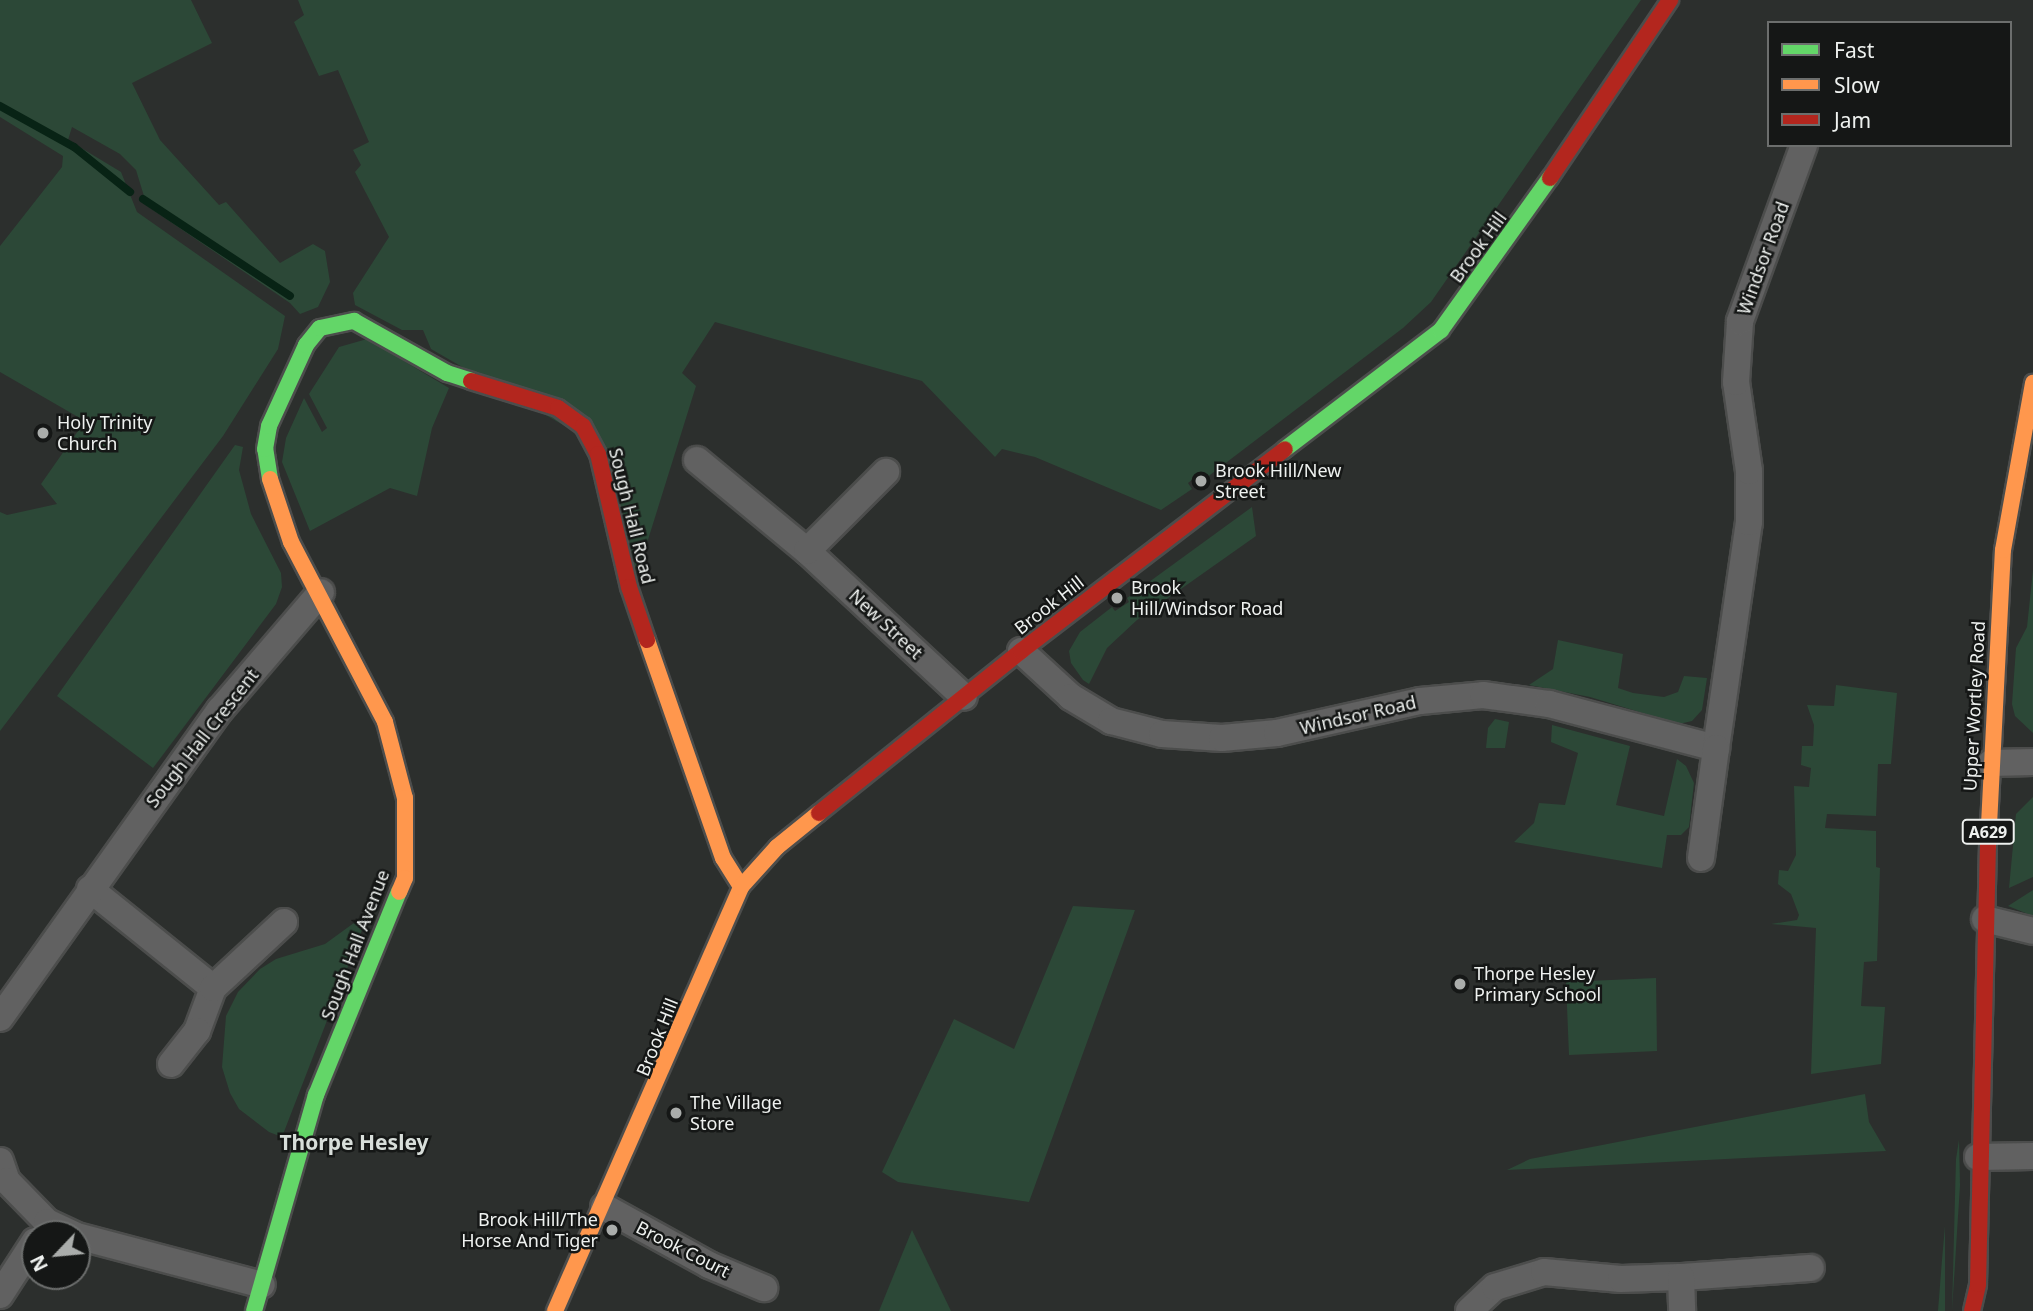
<!DOCTYPE html>
<style>
body{margin:0}
#map{position:relative;width:2033px;height:1311px;overflow:hidden;background:#2c2f2d;font-family:"Noto Sans",sans-serif}
div>[style]{position:absolute}
.green>*{inset:0;background:#2c4837}
.stream>*{height:8px;margin:-4px;padding:0 4px;transform-origin:4px;border-radius:4px;background:#082315}
.roads{filter:drop-shadow(2px 0 #4c4d4c) drop-shadow(-2px 0 #4c4d4c) drop-shadow(0 2px #4c4d4c) drop-shadow(0 -2px #4c4d4c)}
.street>*{height:26px;margin:-13px;padding:0 13px;transform-origin:13px;border-radius:13px;background:#616161}
.fast>*{height:16px;margin:-8px;padding:0 8px;transform-origin:8px;border-radius:8px;background:#63d668}
.slow>*{height:16px;margin:-8px;padding:0 8px;transform-origin:8px;border-radius:8px;background:#ff974d}
.jam>*{height:16px;margin:-8px;padding:0 8px;transform-origin:8px;border-radius:8px;background:#b3261e}
.dots>*{width:19px;height:19px;translate:-50% -50%;box-sizing:border-box;border:4px solid #151716;border-radius:50%}
span{translate:-50% -50%;white-space:nowrap;text-align:center;line-height:1.15;-webkit-text-stroke:5px #151716;paint-order:stroke}
.shield-label span{padding:2px 5px;background:#151716;border:2px solid;border-radius:5px;-webkit-text-stroke-width:0}
.shield-label{font-size:16px;color:#eef1ef;font-weight:700}
.street-label{font-size:18px;color:#eef1ef}
.poi-label{font-size:18px;color:#eef1ef}
.left{translate:0 -50%;text-align:left}
.right{translate:-100% -50%;text-align:right}
.quarter-label{font-size:21px;color:#d8deda;font-weight:700}
.legend{position:absolute;left:1767px;top:21px;width:245px;height:126px;box-sizing:border-box;background:#151716;border:2px solid #6c6e6d;margin:0;padding:9px 12px;list-style:none;font-size:21px;color:#eef1ef}
.legend li{display:flex;align-items:center;gap:14px;height:35px}
.legend b{width:35px;border:2px solid #6c6e6d}
.north{position:absolute;left:21px;top:1220px;width:70px;height:70px;box-sizing:border-box;background:#151716;border:2px solid #6c6e6d;border-radius:50%;rotate:244deg;font-size:19px;font-weight:700;line-height:28px;text-align:center;color:#eef1ef}
.north::after{content:'';display:block;margin:auto;width:24px;height:32px;background:#aaadab;clip-path:polygon(50% 0,100% 100%,50% 72%,0 100%)}
</style>
<div id="map">
<div class="green">
<i style="clip-path:polygon(0 0,191px 0,212px 43px,132px 83px,160px 140px,219px 205px,226px 202px,280px 263px,313px 244px,325px 251px,330px 282px,318px 307px,300px 314px,290px 303px,147px 206px,136px 170px,120px 154px,72px 127px,68px 140px,121px 172px,137px 212px,285px 316px,278px 349px,223px 436px,0 731px,0 512px,7px 515px,57px 504px,41px 484px,85px 421px,0 372px,0 246px,62px 167px,63px 156px,0 117px)"></i>
<i style="clip-path:polygon(298px 0,1641px 0,1431px 302px,1403px 328px,1206px 478px,1201px 473px,1188px 483px,1192px 489px,1161px 510px,1035px 457px,1002px 449px,995px 457px,922px 381px,715px 322px,682px 373px,696px 386px,637px 575px,603px 448px,431px 349px,423px 330px,402px 330px,355px 305px,353px 293px,389px 237px,355px 172px,361px 165px,353px 150px,369px 142px,338px 70px,319px 76px,294px 22px,304px 15px)"></i>
<i style="clip-path:polygon(367px 339px,449px 388px,432px 428px,417px 496px,390px 488px,310px 531px,282px 462px,286px 438px,304px 398px,322px 432px,327px 428px,309px 394px,339px 347px)"></i>
<i style="clip-path:polygon(235px 445px,243px 447px,239px 470px,251px 514px,281px 573px,282px 587px,276px 604px,153px 768px,57px 696px)"></i>
<i style="clip-path:polygon(1252px 507px,1256px 536px,1137px 620px,1107px 648px,1089px 684px,1083px 680px,1071px 663px,1069px 651px,1080px 632px,1112px 607px,1115px 611px,1129px 602px,1127px 598px)"></i>
<i style="clip-path:polygon(2033px 570px,2033px 733px,2015px 716px,2012px 704px,2016px 648px,2027px 627px)"></i>
<i style="clip-path:polygon(1558px 640px,1623px 654px,1618px 688px,1633px 693px,1664px 697px,1678px 692px,1684px 676px,1707px 678px,1702px 710px,1692px 721px,1679px 724px,1590px 697px,1529px 685px,1553px 669px)"></i>
<i style="clip-path:polygon(1836px 685px,1897px 693px,1891px 764px,1878px 764px,1876px 816px,1827px 814px,1825px 828px,1876px 831px,1876px 867px,1880px 868px,1877px 961px,1864px 962px,1861px 1006px,1885px 1007px,1881px 1064px,1811px 1074px,1816px 928px,1771px 924px,1797px 920px,1799px 915px,1791px 894px,1778px 884px,1779px 870px,1788px 871px,1796px 855px,1794px 786px,1809px 787px,1811px 768px,1801px 765px,1802px 746px,1813px 746px,1814px 725px,1807px 705px,1834px 706px)"></i>
<i style="clip-path:polygon(1495px 719px,1509px 722px,1505px 748px,1486px 748px,1488px 728px)"></i>
<i style="clip-path:polygon(1552px 725px,1630px 746px,1616px 805px,1664px 816px,1677px 759px,1686px 766px,1694px 783px,1689px 827px,1681px 835px,1667px 835px,1662px 868px,1514px 842px,1534px 823px,1539px 803px,1565px 805px,1578px 753px,1551px 742px)"></i>
<i style="clip-path:polygon(2033px 797px,2033px 877px,2009px 888px,2016px 814px)"></i>
<i style="clip-path:polygon(2033px 890px,2033px 916px,2008px 906px)"></i>
<i style="clip-path:polygon(1073px 906px,1135px 910px,1029px 1202px,898px 1182px,882px 1172px,954px 1019px,1014px 1049px)"></i>
<i style="clip-path:polygon(369px 912px,282px 1137px,269px 1132px,239px 1109px,230px 1093px,222px 1067px,226px 1016px,238px 992px,260px 969px,276px 959px,325px 944px)"></i>
<i style="clip-path:polygon(1656px 978px,1657px 1051px,1569px 1055px,1566px 982px)"></i>
<i style="clip-path:polygon(1865px 1094px,1869px 1122px,1886px 1151px,1507px 1170px,1530px 1159px)"></i>
<i style="clip-path:polygon(1959px 1140px,1960px 1185px,1952px 1311px,1956px 1159px)"></i>
<i style="clip-path:polygon(1945px 1226px,1945px 1311px,1938px 1311px,1942px 1260px)"></i>
<i style="clip-path:polygon(912px 1230px,951px 1311px,879px 1311px)"></i>
</div>
<div class="stream">
<i style="left:0;top:106px;width:85px;rotate:29deg"></i>
<i style="left:74px;top:147px;width:72px;rotate:38.8deg"></i>
<i style="left:143px;top:199px;width:176px;rotate:33.4deg"></i>
</div>
<div class="roads">
<div class="street">
<i style="left:697px;top:460px;width:143px;rotate:39.6deg"></i>
<i style="left:807px;top:551px;width:214px;rotate:42.9deg"></i>
<i style="left:807px;top:551px;width:112px;rotate:-45deg"></i>
<i style="left:1021px;top:651px;width:68px;rotate:42.6deg"></i>
<i style="left:1071px;top:697px;width:47px;rotate:31deg"></i>
<i style="left:1111px;top:721px;width:53px;rotate:14.3deg"></i>
<i style="left:1162px;top:734px;width:60px;rotate:3.8deg"></i>
<i style="left:1222px;top:738px;width:55px;rotate:-5.2deg"></i>
<i style="left:1277px;top:733px;width:147px;rotate:-12.6deg"></i>
<i style="left:1420px;top:701px;width:63px;rotate:-5.4deg"></i>
<i style="left:1483px;top:695px;width:67px;rotate:7.8deg"></i>
<i style="left:1549px;top:704px;width:173px;rotate:14.8deg"></i>
<i style="left:1716px;top:748px;width:228px;rotate:-81.7deg"></i>
<i style="left:1749px;top:522px;width:51px;rotate:-90deg"></i>
<i style="left:1749px;top:471px;width:90px;rotate:-98.3deg"></i>
<i style="left:1736px;top:382px;width:61px;rotate:-86.2deg"></i>
<i style="left:1740px;top:321px;width:187px;rotate:-70deg"></i>
<i style="left:1991px;top:763px;width:42px;rotate:-1.4deg"></i>
<i style="left:1701px;top:858px;width:111px;rotate:-82.2deg"></i>
<i style="left:90px;top:889px;width:158px;rotate:38.8deg"></i>
<i style="left:213px;top:988px;width:46px;rotate:110.4deg"></i>
<i style="left:197px;top:1031px;width:42px;rotate:128.2deg"></i>
<i style="left:1985px;top:919px;width:49px;rotate:14deg"></i>
<i style="left:213px;top:988px;width:97px;rotate:-42.9deg"></i>
<i style="left:0;top:1018px;width:379px;rotate:-54.5deg"></i>
<i style="left:220px;top:710px;width:155px;rotate:-49.4deg"></i>
<i style="left:1978px;top:1157px;width:55px;rotate:-1deg"></i>
<i style="left:0;top:1161px;width:21px;rotate:71deg"></i>
<i style="left:7px;top:1181px;width:57px;rotate:45.7deg"></i>
<i style="left:47px;top:1222px;width:29px;rotate:25deg"></i>
<i style="left:604px;top:1207px;width:120px;rotate:28.9deg"></i>
<i style="left:709px;top:1265px;width:60px;rotate:22.7deg"></i>
<i style="left:77px;top:1236px;width:191px;rotate:14.8deg"></i>
<i style="left:1681px;top:1277px;width:130px;rotate:-4deg"></i>
<i style="left:0;top:1295px;width:64px;rotate:-57.1deg"></i>
<i style="left:1469px;top:1311px;width:35px;rotate:-43deg"></i>
<i style="left:1495px;top:1287px;width:51px;rotate:-17deg"></i>
<i style="left:1544px;top:1272px;width:77px;rotate:5.2deg"></i>
<i style="left:1621px;top:1279px;width:60px;rotate:-1.9deg"></i>
<i style="left:1681px;top:1277px;width:34px;rotate:88deg"></i>
</div>
<div class="fast">
<i style="left:1285px;top:449px;width:196px;rotate:-37.3deg"></i>
<i style="left:1441px;top:330px;width:187px;rotate:-54.4deg"></i>
<i style="left:270px;top:479px;width:30px;rotate:-99deg"></i>
<i style="left:265px;top:449px;width:23px;rotate:-80deg"></i>
<i style="left:269px;top:426px;width:89px;rotate:-65.4deg"></i>
<i style="left:306px;top:345px;width:22px;rotate:-51deg"></i>
<i style="left:320px;top:328px;width:35px;rotate:-12deg"></i>
<i style="left:354px;top:321px;width:107px;rotate:29.2deg"></i>
<i style="left:447px;top:373px;width:25px;rotate:18deg"></i>
<i style="left:254px;top:1311px;width:225px;rotate:-74deg"></i>
<i style="left:316px;top:1095px;width:219px;rotate:-67.8deg"></i>
</div>
<div class="slow">
<i style="left:270px;top:479px;width:66px;rotate:71.6deg"></i>
<i style="left:291px;top:542px;width:203px;rotate:62.4deg"></i>
<i style="left:385px;top:722px;width:79px;rotate:75.3deg"></i>
<i style="left:405px;top:798px;width:80px;rotate:90deg"></i>
<i style="left:405px;top:878px;width:15px;rotate:113deg"></i>
<i style="left:647px;top:640px;width:231px;rotate:70.8deg"></i>
<i style="left:723px;top:858px;width:34px;rotate:58deg"></i>
<i style="left:1988px;top:845px;width:295px;rotate:-87.1deg"></i>
<i style="left:2003px;top:550px;width:170px;rotate:-79.8deg"></i>
<i style="left:555px;top:1311px;width:463px;rotate:-66.3deg"></i>
<i style="left:741px;top:887px;width:54px;rotate:-48deg"></i>
<i style="left:777px;top:847px;width:54px;rotate:-39deg"></i>
</div>
<div class="jam">
<i style="left:1550px;top:178px;width:215px;rotate:-56deg"></i>
<i style="left:471px;top:381px;width:91px;rotate:17.2deg"></i>
<i style="left:558px;top:408px;width:31px;rotate:36deg"></i>
<i style="left:583px;top:426px;width:32px;rotate:62deg"></i>
<i style="left:598px;top:454px;width:137px;rotate:76.9deg"></i>
<i style="left:629px;top:587px;width:56px;rotate:71.2deg"></i>
<i style="left:819px;top:813px;width:259px;rotate:-38.7deg"></i>
<i style="left:1021px;top:651px;width:332px;rotate:-37.4deg"></i>
<i style="left:1972px;top:1311px;width:28px;rotate:-77deg"></i>
<i style="left:1978px;top:1284px;width:439px;rotate:-88.7deg"></i>
</div>
</div>
<div class="dots">
<i style="left:43px;top:433px;background:#aaadab"></i>
<i style="left:1201px;top:481px;background:#aaadab"></i>
<i style="left:1117px;top:598px;background:#aaadab"></i>
<i style="left:1460px;top:984px;background:#aaadab"></i>
<i style="left:676px;top:1113px;background:#aaadab"></i>
<i style="left:612px;top:1230px;background:#aaadab"></i>
</div>
<div class="shield-label">
<span style="left:1988px;top:832px">A629</span>
</div>
<div class="street-label">
<span style="left:1478px;top:247px;rotate:-54deg">Brook Hill</span>
<span style="left:1763px;top:258px;rotate:-70deg">Windsor Road</span>
<span style="left:632px;top:516px;rotate:76deg">Sough Hall Road</span>
<span style="left:1049px;top:605px;rotate:-38deg">Brook Hill</span>
<span style="left:886px;top:624px;rotate:43deg">New Street</span>
<span style="left:1974px;top:706px;rotate:-87deg">Upper Wortley Road</span>
<span style="left:1358px;top:715px;rotate:-13deg">Windsor Road</span>
<span style="left:202px;top:738px;rotate:-52deg">Sough Hall Crescent</span>
<span style="left:355px;top:945px;rotate:-69deg">Sough Hall Avenue</span>
<span style="left:657px;top:1037px;rotate:-68deg">Brook Hill</span>
<span style="left:683px;top:1249px;rotate:27deg">Brook Court</span>
</div>
<div class="poi-label">
<span class="left" style="left:57px;top:433px">Holy Trinity<br>Church</span>
<span class="left" style="left:1215px;top:481px">Brook Hill/New<br>Street</span>
<span class="left" style="left:1131px;top:598px">Brook<br>Hill/Windsor Road</span>
<span class="left" style="left:1474px;top:984px">Thorpe Hesley<br>Primary School</span>
<span class="left" style="left:690px;top:1113px">The Village<br>Store</span>
<span class="right" style="left:598px;top:1230px">Brook Hill/The<br>Horse And Tiger</span>
</div>
<div class="quarter-label">
<span style="left:354px;top:1142px">Thorpe Hesley</span>
</div>
<ul class="legend">
<li><b style="height:9px;background:#63d668"></b>Fast</li>
<li><b style="height:9px;background:#ff974d"></b>Slow</li>
<li><b style="height:9px;background:#b3261e"></b>Jam</li>
</ul>
<div class="north">N</div>
</div>
